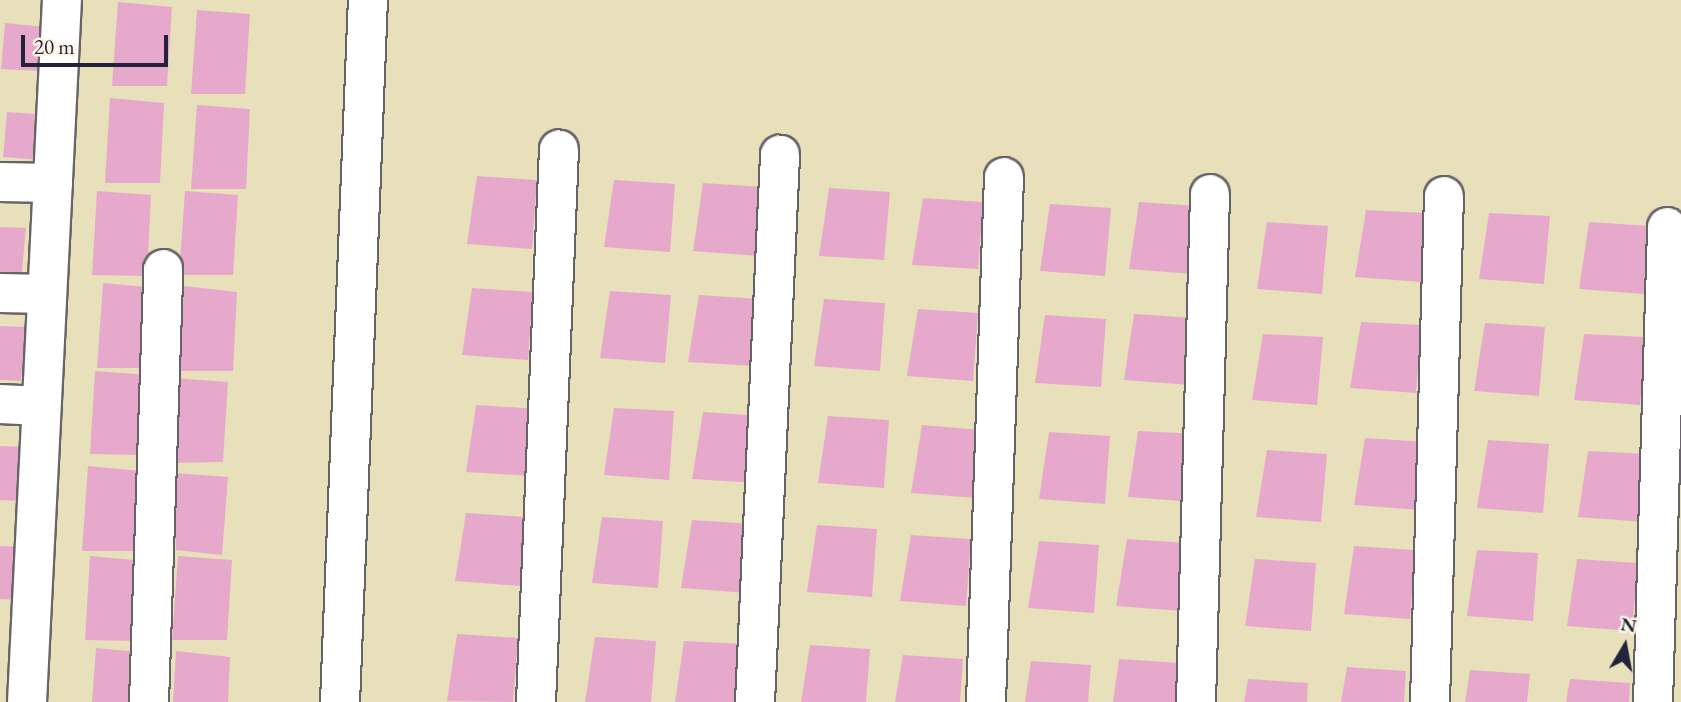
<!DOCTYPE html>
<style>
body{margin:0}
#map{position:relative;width:1681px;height:702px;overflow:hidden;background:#e8e0ba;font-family:"EB Garamond",serif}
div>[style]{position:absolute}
.building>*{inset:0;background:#e6a9cb}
.roads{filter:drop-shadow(2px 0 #676467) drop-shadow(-2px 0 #676467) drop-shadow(0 2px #676467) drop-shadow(0 -2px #676467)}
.street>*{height:38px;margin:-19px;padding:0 19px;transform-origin:19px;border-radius:19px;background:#fff}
span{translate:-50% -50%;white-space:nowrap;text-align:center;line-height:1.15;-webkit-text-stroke:7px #fcf5e5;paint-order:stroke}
.north{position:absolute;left:1590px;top:611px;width:70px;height:70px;-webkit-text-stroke:5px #fcf5e5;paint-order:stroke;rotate:10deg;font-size:19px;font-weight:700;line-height:28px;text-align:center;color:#22223b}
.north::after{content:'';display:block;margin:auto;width:24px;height:32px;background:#22223b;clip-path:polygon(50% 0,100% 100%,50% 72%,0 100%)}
.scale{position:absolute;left:21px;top:35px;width:147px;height:32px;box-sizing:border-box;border:4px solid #22223b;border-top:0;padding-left:9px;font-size:21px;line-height:24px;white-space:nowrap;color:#22223b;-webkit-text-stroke:5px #fcf5e5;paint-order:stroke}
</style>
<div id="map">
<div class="building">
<i style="clip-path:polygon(118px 2px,172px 7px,167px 86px,112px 86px)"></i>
<i style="clip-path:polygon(197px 10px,250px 14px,245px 94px,191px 94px)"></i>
<i style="clip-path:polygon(5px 23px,46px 27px,41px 71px,1px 69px)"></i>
<i style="clip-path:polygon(110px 98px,164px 103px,160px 183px,105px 183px)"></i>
<i style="clip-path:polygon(197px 105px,250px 109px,246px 189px,191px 189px)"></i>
<i style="clip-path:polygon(7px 112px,48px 115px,42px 160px,3px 157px)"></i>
<i style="clip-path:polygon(477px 176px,537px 180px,532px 249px,467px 244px)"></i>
<i style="clip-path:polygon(614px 180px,675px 184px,670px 252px,604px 247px)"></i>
<i style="clip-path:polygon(703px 183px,764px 187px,759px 256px,693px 251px)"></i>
<i style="clip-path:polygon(829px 188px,890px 192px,884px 260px,819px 256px)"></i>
<i style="clip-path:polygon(97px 191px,151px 195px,147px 276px,92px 275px)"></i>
<i style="clip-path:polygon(185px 191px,238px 195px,233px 275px,179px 275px)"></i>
<i style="clip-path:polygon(923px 198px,983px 202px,978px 269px,912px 265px)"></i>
<i style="clip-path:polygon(1139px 202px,1199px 206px,1194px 274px,1129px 269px)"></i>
<i style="clip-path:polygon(1050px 204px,1111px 208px,1105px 276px,1040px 271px)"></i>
<i style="clip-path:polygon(1366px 210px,1427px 213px,1421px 282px,1355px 277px)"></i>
<i style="clip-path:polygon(1489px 213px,1550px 216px,1544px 284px,1479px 279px)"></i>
<i style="clip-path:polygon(1267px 222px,1328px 226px,1322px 294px,1257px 289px)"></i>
<i style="clip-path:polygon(1589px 222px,1650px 226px,1644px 294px,1579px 289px)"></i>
<i style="clip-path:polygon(0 227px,26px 228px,21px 282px,0 281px)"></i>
<i style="clip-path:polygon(103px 283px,157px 288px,152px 368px,97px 368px)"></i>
<i style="clip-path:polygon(184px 286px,237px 292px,233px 371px,178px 371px)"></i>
<i style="clip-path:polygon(472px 288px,533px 292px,528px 360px,462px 355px)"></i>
<i style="clip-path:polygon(610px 291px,671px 295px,665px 363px,600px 358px)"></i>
<i style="clip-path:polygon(699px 295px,759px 299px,754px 366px,688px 362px)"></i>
<i style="clip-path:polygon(824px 299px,885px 303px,880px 371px,814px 366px)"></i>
<i style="clip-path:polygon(918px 309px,978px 313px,973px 381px,907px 376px)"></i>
<i style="clip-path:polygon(1134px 314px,1195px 318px,1190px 385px,1124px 380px)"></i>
<i style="clip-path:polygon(1045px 315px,1106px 319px,1101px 387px,1035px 383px)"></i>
<i style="clip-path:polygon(1361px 322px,1421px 325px,1416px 393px,1350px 388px)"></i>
<i style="clip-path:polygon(1485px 323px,1545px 327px,1539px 396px,1474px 391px)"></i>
<i style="clip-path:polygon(0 326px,26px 327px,21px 381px,0 380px)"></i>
<i style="clip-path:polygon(1263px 334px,1323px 337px,1317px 405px,1252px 400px)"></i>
<i style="clip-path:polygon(1584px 334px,1645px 337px,1640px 405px,1574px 400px)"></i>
<i style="clip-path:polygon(95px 371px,149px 375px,144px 455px,90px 454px)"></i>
<i style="clip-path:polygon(174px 378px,228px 382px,223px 462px,168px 463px)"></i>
<i style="clip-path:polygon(476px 405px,537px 409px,532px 476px,466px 472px)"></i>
<i style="clip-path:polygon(614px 408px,674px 411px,669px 480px,604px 475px)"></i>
<i style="clip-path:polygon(703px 412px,763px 416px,758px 483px,692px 479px)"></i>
<i style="clip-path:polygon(828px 416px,889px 420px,884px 488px,818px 483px)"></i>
<i style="clip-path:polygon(922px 425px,982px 430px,977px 498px,911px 493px)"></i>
<i style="clip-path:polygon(1138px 431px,1199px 434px,1194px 502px,1128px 497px)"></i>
<i style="clip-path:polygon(1049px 432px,1110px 436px,1105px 504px,1039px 499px)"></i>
<i style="clip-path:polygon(1365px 438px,1425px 442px,1420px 510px,1354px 505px)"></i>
<i style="clip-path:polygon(1488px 440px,1549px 444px,1543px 513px,1477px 508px)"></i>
<i style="clip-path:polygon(0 446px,26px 447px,21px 501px,0 500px)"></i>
<i style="clip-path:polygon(1267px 450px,1327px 454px,1321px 522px,1256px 517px)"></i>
<i style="clip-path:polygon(1588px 451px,1649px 454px,1644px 522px,1578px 517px)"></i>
<i style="clip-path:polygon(88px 466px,141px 471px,137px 551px,82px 551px)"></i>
<i style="clip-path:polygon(174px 473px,228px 477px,222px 555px,176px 550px)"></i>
<i style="clip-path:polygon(466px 513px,525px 517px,520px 586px,455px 581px)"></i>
<i style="clip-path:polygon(602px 517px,663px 521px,658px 588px,592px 583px)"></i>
<i style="clip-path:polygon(692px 520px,752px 524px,747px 593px,681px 588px)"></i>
<i style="clip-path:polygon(817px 525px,877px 529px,872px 597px,807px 592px)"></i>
<i style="clip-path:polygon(911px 535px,971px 539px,966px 606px,900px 601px)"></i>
<i style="clip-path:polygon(1127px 539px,1187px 543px,1182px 611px,1116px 606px)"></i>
<i style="clip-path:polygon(1039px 541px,1099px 545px,1094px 613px,1028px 608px)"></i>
<i style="clip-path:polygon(0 546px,26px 547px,20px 600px,0 599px)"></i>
<i style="clip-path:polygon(1354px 546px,1415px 550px,1410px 619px,1344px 614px)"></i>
<i style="clip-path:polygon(1477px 550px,1538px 553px,1533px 621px,1467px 616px)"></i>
<i style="clip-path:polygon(90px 556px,144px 561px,139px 641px,85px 640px)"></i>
<i style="clip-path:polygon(178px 556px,232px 560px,227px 640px,172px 640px)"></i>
<i style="clip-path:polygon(1255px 559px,1316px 563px,1311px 631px,1245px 626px)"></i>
<i style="clip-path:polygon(1577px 559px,1638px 563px,1632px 631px,1567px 626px)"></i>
<i style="clip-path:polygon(457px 634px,518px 638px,513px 702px,447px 701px)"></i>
<i style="clip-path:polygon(595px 637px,656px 641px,651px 702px,585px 702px)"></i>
<i style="clip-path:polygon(684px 641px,744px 644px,740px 702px,675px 702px)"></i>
<i style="clip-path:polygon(810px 645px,870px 649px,866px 702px,801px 702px)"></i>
<i style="clip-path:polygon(96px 648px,150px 653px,147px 702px,92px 702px)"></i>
<i style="clip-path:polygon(176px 651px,230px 657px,228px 702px,173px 702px)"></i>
<i style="clip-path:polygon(903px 655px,963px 659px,960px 702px,895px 702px)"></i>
<i style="clip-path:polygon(1119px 659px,1180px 663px,1177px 702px,1113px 702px)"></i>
<i style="clip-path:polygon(1031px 661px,1091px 665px,1088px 702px,1025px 702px)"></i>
<i style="clip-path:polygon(1347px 667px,1406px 671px,1404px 702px,1341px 702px)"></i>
<i style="clip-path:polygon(1470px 670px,1530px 674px,1527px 702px,1465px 702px)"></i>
<i style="clip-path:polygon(1248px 679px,1308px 683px,1307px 702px,1244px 702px)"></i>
<i style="clip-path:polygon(1570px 679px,1630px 683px,1629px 702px,1566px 702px)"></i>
</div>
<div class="roads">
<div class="street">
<i style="left:0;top:182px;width:53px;rotate:1.1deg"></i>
<i style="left:0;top:293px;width:47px;rotate:1.2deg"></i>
<i style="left:0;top:404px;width:41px;rotate:2.8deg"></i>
<i style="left:27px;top:702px;width:703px;rotate:-87.15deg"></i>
<i style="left:149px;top:702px;width:433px;rotate:-88.1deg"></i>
<i style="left:340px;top:702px;width:703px;rotate:-87.72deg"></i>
<i style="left:536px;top:702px;width:553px;rotate:-87.62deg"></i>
<i style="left:755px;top:702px;width:548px;rotate:-87.38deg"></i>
<i style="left:986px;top:702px;width:525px;rotate:-88.04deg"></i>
<i style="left:1196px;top:702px;width:508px;rotate:-88.42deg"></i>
<i style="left:1430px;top:702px;width:506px;rotate:-88.42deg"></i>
<i style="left:1653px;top:702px;width:475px;rotate:-88.3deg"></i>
</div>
</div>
<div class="north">N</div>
<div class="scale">20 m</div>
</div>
